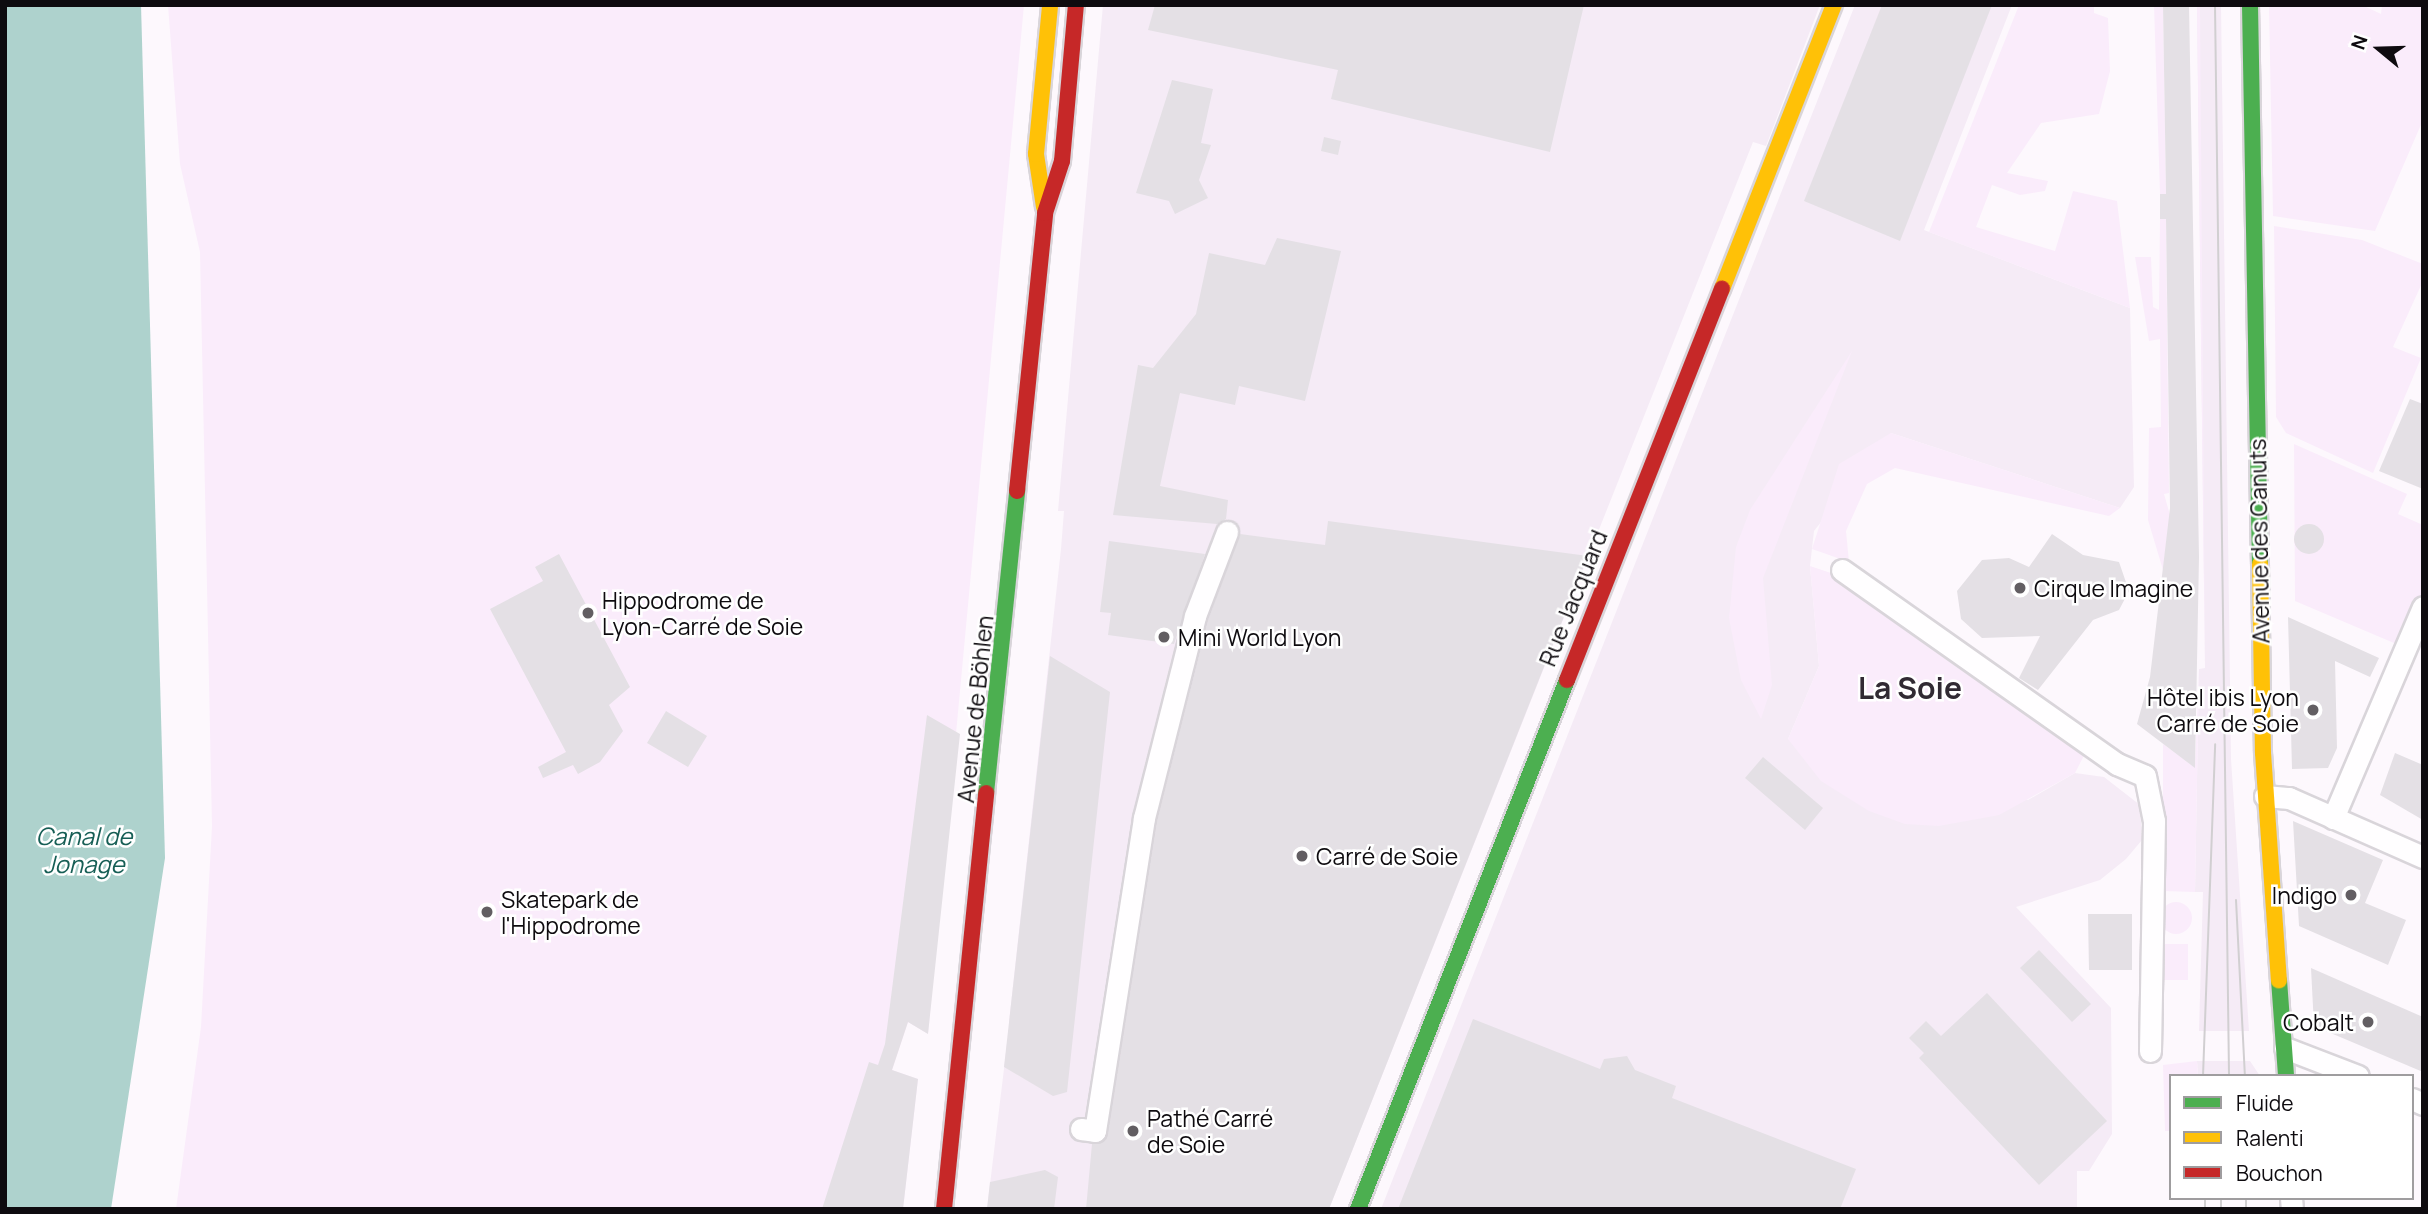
<!DOCTYPE html>
<meta charset="utf-8">
<style>
body{margin:0}
#map{position:relative;width:2428px;height:1214px;overflow:hidden;background:#fdf8fd;font-family:Manrope,sans-serif}
div>[style]{position:absolute}
.built>*{inset:0;background:#f5ebf6}
.green>*{inset:0;background:#faecfb}
.round{border-radius:50%}
.water>*{inset:0;background:#aed2cd}
.building>*{inset:0;background:#e4e0e5}
.roads{filter:drop-shadow(2px 0 #d9d5da) drop-shadow(-2px 0 #d9d5da) drop-shadow(0 2px #d9d5da) drop-shadow(0 -2px #d9d5da)}
.street>*{height:21px;margin:-10.5px;padding:0 10.5px;transform-origin:10.5px;border-radius:10.5px;background:#fffeff}
.fast>*{height:16px;margin:-8px;padding:0 8px;transform-origin:8px;border-radius:8px;background:#4caf50}
.slow>*{height:16px;margin:-8px;padding:0 8px;transform-origin:8px;border-radius:8px;background:#ffc107}
.jam>*{height:16px;margin:-8px;padding:0 8px;transform-origin:8px;border-radius:8px;background:#c62828}
.tram>*{height:2px;margin:-1px;padding:0 1px;transform-origin:1px;border-radius:1px;background:#d1cfd1}
.dots>*{width:19px;height:19px;translate:-50% -50%;box-sizing:border-box;border:4px solid #fff;border-radius:50%}
span{translate:-50% -50%;white-space:nowrap;text-align:center;line-height:1.15;-webkit-text-stroke:5px #fff;paint-order:stroke}
.street-label{font-size:23px;color:#0e0b0f}
.poi-label{font-size:23px;color:#0e0b0f}
.left{translate:0 -50%;text-align:left}
.right{translate:-100% -50%;text-align:right}
.water-label{font-size:24px;color:#165e55;font-style:italic}
.district-label{font-size:30px;color:#312a33;font-weight:700}
.frame{position:absolute;inset:0;border:7px solid #0e0b0f;pointer-events:none}
.legend{position:absolute;left:2169px;top:1074px;width:245px;height:126px;box-sizing:border-box;background:#fff;border:2px solid #9f9d9f;margin:0;padding:9px 12px;list-style:none;font-size:21px;color:#0e0b0f}
.legend li{display:flex;align-items:center;gap:14px;height:35px}
.legend b{width:35px;border:2px solid #9f9d9f}
.north{position:absolute;left:2344px;top:14px;width:70px;height:70px;-webkit-text-stroke:5px #fff;paint-order:stroke;rotate:289deg;font-size:19px;font-weight:700;line-height:28px;text-align:center;color:#0e0b0f}
.north::after{content:'';display:block;margin:auto;width:24px;height:32px;background:#0e0b0f;clip-path:polygon(50% 0,100% 100%,50% 72%,0 100%)}
</style>
<div id="map">
<div class="built">
<i style="clip-path:polygon(1103px 5px,1820px 5px,1766px 146px,1753px 142px,1329px 1209px,987px 1209px,1007px 1044px,1019px 1023px,1009px 1022px,1061px 549px,1064px 511px,1058px 511px)"></i>
<i style="clip-path:polygon(1855px 5px,2012px 5px,1924px 230px,2130px 308px,2134px 487px,2120px 508px,1891px 433px,1814px 531px,1810px 566px,1819px 666px,1788px 739px,2028px 800px,2075px 773px,2104px 777px,2140px 805px,2142px 840px,2126px 859px,2100px 880px,2016px 907px,2111px 1008px,2112px 1134px,2089px 1171px,2077px 1171px,2077px 1209px,1381px 1209px)"></i>
<i style="clip-path:polygon(2197px 5px,2221px 5px,2231px 759px,2249px 1031px,2199px 1031px,2203px 892px,2195px 892px,2199px 669px,2205px 668px)"></i>
<i style="clip-path:polygon(2197px 1061px,2250px 1061px,2260px 1076px,2198px 1076px)"></i>
</div>
<div class="green">
<i style="clip-path:polygon(168px 5px,1024px 5px,928px 1034px,908px 1022px,892px 1070px,918px 1079px,903px 1209px,176px 1209px,201px 1027px,212px 826px,200px 252px,180px 164px)"></i>
<i style="clip-path:polygon(2019px 5px,2094px 5px,2094px 13px,2108px 18px,2110px 71px,2099px 114px,2041px 123px,2007px 173px,2048px 181px,2045px 191px,2020px 195px,1992px 185px,1976px 227px,2055px 251px,2073px 191px,2117px 201px,2130px 308px,1929px 232px)"></i>
<i style="clip-path:polygon(2154px 5px,2163px 5px,2166px 194px,2160px 194px)"></i>
<i style="clip-path:polygon(2197px 5px,2200px 5px,2205px 669px)"></i>
<i style="clip-path:polygon(2269px 5px,2362px 5px,2381px 14px,2382px 5px,2423px 5px,2423px 120px,2375px 231px,2273px 216px)"></i>
<i style="clip-path:polygon(2160px 219px,2166px 219px,2169px 493px,2164px 494px,2170px 515px,2163px 570px,2148px 520px,2149px 428px,2161px 427px,2160px 339px,2149px 341px,2135px 257px,2151px 257px,2153px 307px,2159px 310px)"></i>
<i style="clip-path:polygon(2274px 226px,2362px 240px,2423px 264px,2423px 281px,2393px 347px,2421px 358px,2373px 473px,2286px 433px,2276px 417px)"></i>
<i style="clip-path:polygon(1852px 351px,1763px 578px,1772px 685px,1761px 719px,1741px 680px,1729px 618px,1736px 547px,1750px 510px)"></i>
<i style="clip-path:polygon(1891px 433px,2120px 508px,2109px 516px,1895px 468px,1867px 484px,1846px 531px,1849px 562px,1812px 549px,1839px 464px)"></i>
<i style="clip-path:polygon(2294px 444px,2407px 494px,2398px 514px,2423px 525px,2423px 595px,2401px 646px,2295px 601px)"></i>
<i style="clip-path:polygon(1852px 565px,2094px 736px,2075px 773px,1999px 815px,1939px 826px,1905px 824px,1869px 811px,1821px 781px,1788px 739px,1819px 666px,1810px 566px,1843px 577px)"></i>
<i style="clip-path:polygon(2199px 669px,2195px 892px,2163px 891px,2163px 744px,2195px 767px)"></i>
<i class="round" style="left:2160px;top:902px;width:32px;height:32px"></i>
<i style="clip-path:polygon(2163px 944px,2188px 944px,2188px 980px,2163px 980px)"></i>
<i style="clip-path:polygon(2197px 1061px,2198px 1076px,2171px 1076px,2171px 1131px,2165px 1131px,2163px 1065px)"></i>
</div>
<div class="water">
<i style="clip-path:polygon(5px 5px,141px 5px,165px 858px,111px 1209px,5px 1209px)"></i>
</div>
<div class="building">
<i style="clip-path:polygon(1155px 5px,1584px 5px,1550px 152px,1331px 99px,1338px 70px,1148px 30px)"></i>
<i style="clip-path:polygon(1882px 5px,1992px 5px,1900px 241px,1804px 201px)"></i>
<i style="clip-path:polygon(2163px 5px,2189px 5px,2199px 557px,2195px 768px,2137px 724px,2150px 677px,2170px 508px,2166px 219px,2160px 219px,2160px 194px,2166px 194px)"></i>
<i style="clip-path:polygon(1172px 80px,1213px 89px,1201px 143px,1211px 145px,1199px 180px,1208px 198px,1175px 214px,1169px 201px,1136px 193px)"></i>
<i style="clip-path:polygon(1324px 137px,1341px 141px,1338px 155px,1321px 151px)"></i>
<i style="clip-path:polygon(1277px 238px,1341px 251px,1305px 401px,1239px 386px,1235px 405px,1180px 393px,1160px 486px,1228px 500px,1226px 519px,1217px 524px,1113px 515px,1138px 365px,1153px 368px,1196px 314px,1209px 253px,1265px 265px)"></i>
<i style="clip-path:polygon(2410px 399px,2423px 404px,2423px 489px,2379px 471px)"></i>
<i style="clip-path:polygon(1328px 521px,1588px 556px,1329px 1209px,1086px 1209px,1092px 1144px,1108px 1133px,1157px 821px,1208px 620px,1240px 534px,1325px 545px)"></i>
<i class="round" style="left:2294px;top:524px;width:30px;height:30px"></i>
<i style="clip-path:polygon(2052px 534px,2083px 555px,2119px 562px,2129px 591px,2119px 610px,2093px 620px,2038px 690px,2019px 678px,2040px 636px,1982px 638px,1961px 619px,1957px 591px,1982px 560px,2009px 558px,2029px 567px)"></i>
<i style="clip-path:polygon(1109px 541px,1205px 554px,1174px 644px,1108px 635px,1111px 613px,1100px 612px)"></i>
<i style="clip-path:polygon(559px 554px,630px 687px,609px 705px,623px 731px,600px 762px,578px 774px,573px 765px,543px 778px,538px 767px,566px 752px,490px 609px,543px 581px,535px 567px)"></i>
<i style="clip-path:polygon(2288px 617px,2379px 658px,2370px 677px,2335px 661px,2337px 748px,2328px 768px,2292px 769px)"></i>
<i style="clip-path:polygon(1050px 656px,1110px 692px,1067px 1092px,1053px 1096px,1004px 1067px)"></i>
<i style="clip-path:polygon(666px 711px,707px 736px,688px 767px,647px 743px)"></i>
<i style="clip-path:polygon(927px 715px,960px 734px,928px 1034px,908px 1022px,892px 1070px,918px 1079px,903px 1209px,822px 1209px,869px 1062px,878px 1065px,885px 1044px)"></i>
<i style="clip-path:polygon(2395px 753px,2423px 765px,2423px 820px,2380px 795px)"></i>
<i style="clip-path:polygon(1763px 757px,1823px 808px,1805px 830px,1745px 778px)"></i>
<i style="clip-path:polygon(2293px 821px,2383px 860px,2365px 903px,2406px 920px,2388px 965px,2299px 926px)"></i>
<i style="clip-path:polygon(2088px 914px,2132px 914px,2132px 970px,2089px 970px)"></i>
<i style="clip-path:polygon(2039px 950px,2091px 1004px,2072px 1022px,2020px 968px)"></i>
<i style="clip-path:polygon(2311px 968px,2423px 1017px,2423px 1072px,2314px 1026px)"></i>
<i style="clip-path:polygon(1987px 993px,2107px 1121px,2039px 1185px,1919px 1058px,1924px 1053px,1909px 1038px,1926px 1021px,1941px 1036px)"></i>
<i style="clip-path:polygon(1473px 1019px,1600px 1069px,1604px 1059px,1627px 1056px,1635px 1070px,1676px 1086px,1672px 1098px,1856px 1169px,1840px 1209px,1398px 1209px)"></i>
<i style="clip-path:polygon(1045px 1170px,1058px 1177px,1054px 1209px,987px 1209px,990px 1182px)"></i>
</div>
<div class="roads">
<div class="street">
<i style="left:1842px;top:570px;width:337px;rotate:35.2deg"></i>
<i style="left:2117px;top:764px;width:30px;rotate:23deg"></i>
<i style="left:2145px;top:776px;width:46px;rotate:78.7deg"></i>
<i style="left:2154px;top:821px;width:230px;rotate:91deg"></i>
<i style="left:2265px;top:796px;width:24px;rotate:5deg"></i>
<i style="left:2289px;top:798px;width:146px;rotate:23.8deg"></i>
<i style="left:2333px;top:818px;width:229px;rotate:-66.9deg"></i>
<i style="left:2285px;top:1048px;width:78px;rotate:21deg"></i>
<i style="left:2412px;top:1099px;width:12px;rotate:24deg"></i>
<i style="left:1081px;top:1129px;width:14px;rotate:8deg"></i>
<i style="left:1095px;top:1131px;width:317px;rotate:-81.1deg"></i>
<i style="left:1144px;top:818px;width:208px;rotate:-75.8deg"></i>
<i style="left:1195px;top:616px;width:90px;rotate:-69.1deg"></i>
<i style="left:2291px;top:1198px;width:11px;rotate:85deg"></i>
</div>
<div class="fast">
<i style="left:2250px;top:5px;width:559px;rotate:88.98deg"></i>
<i style="left:986px;top:793px;width:304px;rotate:-84.1deg"></i>
<i style="left:2279px;top:980px;width:96px;rotate:85.8deg"></i>
<i style="left:1358px;top:1209px;width:569px;rotate:-68.44deg"></i>
</div>
<div class="slow">
<i style="left:1044px;top:207px;width:54px;rotate:-98.6deg"></i>
<i style="left:1036px;top:154px;width:150px;rotate:-84.6deg"></i>
<i style="left:1722px;top:289px;width:305px;rotate:-68.5deg"></i>
<i style="left:2260px;top:564px;width:189px;rotate:89.1deg"></i>
<i style="left:2263px;top:753px;width:228px;rotate:86deg"></i>
</div>
<div class="jam">
<i style="left:1017px;top:491px;width:279px;rotate:-84.2deg"></i>
<i style="left:1045px;top:213px;width:55px;rotate:-71.9deg"></i>
<i style="left:1062px;top:161px;width:157px;rotate:-84.9deg"></i>
<i style="left:1567px;top:680px;width:421px;rotate:-68.4deg"></i>
<i style="left:944px;top:1209px;width:418px;rotate:-84.2deg"></i>
</div>
</div>
<div class="tram">
<i style="left:2215px;top:5px;width:1071px;rotate:89.25deg"></i>
<i style="left:2236px;top:900px;width:176px;rotate:87.1deg"></i>
<i style="left:2203px;top:1076px;width:332px;rotate:-87.9deg"></i>
<i style="left:2205px;top:1198px;width:11px;rotate:90deg"></i>
<i style="left:2221px;top:1198px;width:11px;rotate:90deg"></i>
<i style="left:2246px;top:1198px;width:11px;rotate:90deg"></i>
</div>
<div class="dots">
<i style="left:2020px;top:588px;background:#625e62"></i>
<i style="left:588px;top:613px;background:#625e62"></i>
<i style="left:1164px;top:637px;background:#625e62"></i>
<i style="left:2313px;top:710px;background:#625e62"></i>
<i style="left:1302px;top:856px;background:#625e62"></i>
<i style="left:2351px;top:895px;background:#625e62"></i>
<i style="left:487px;top:912px;background:#625e62"></i>
<i style="left:2368px;top:1022px;background:#625e62"></i>
<i style="left:1133px;top:1131px;background:#625e62"></i>
</div>
<div class="street-label">
<span style="left:2259px;top:541px;rotate:-91deg">Avenue des Canuts</span>
<span style="left:1573px;top:598px;rotate:-68deg">Rue Jacquard</span>
<span style="left:975px;top:709px;rotate:-84deg">Avenue de Böhlen</span>
</div>
<div class="poi-label">
<span class="left" style="left:2034px;top:588px">Cirque Imagine</span>
<span class="left" style="left:602px;top:613px">Hippodrome de<br>Lyon-Carré de Soie</span>
<span class="left" style="left:1178px;top:637px">Mini World Lyon</span>
<span class="right" style="left:2299px;top:710px">Hôtel ibis Lyon<br>Carré de Soie</span>
<span class="left" style="left:1316px;top:856px">Carré de Soie</span>
<span class="right" style="left:2337px;top:895px">Indigo</span>
<span class="left" style="left:501px;top:912px">Skatepark de<br>l'Hippodrome</span>
<span class="right" style="left:2354px;top:1022px">Cobalt</span>
<span class="left" style="left:1147px;top:1131px">Pathé Carré<br>de Soie</span>
</div>
<div class="water-label">
<span style="left:84px;top:850px">Canal de<br>Jonage</span>
</div>
<div class="district-label">
<span style="left:1910px;top:688px">La Soie</span>
</div>
<div class="frame"></div>
<ul class="legend">
<li><b style="height:9px;background:#4caf50"></b>Fluide</li>
<li><b style="height:9px;background:#ffc107"></b>Ralenti</li>
<li><b style="height:9px;background:#c62828"></b>Bouchon</li>
</ul>
<div class="north">N</div>
</div>
